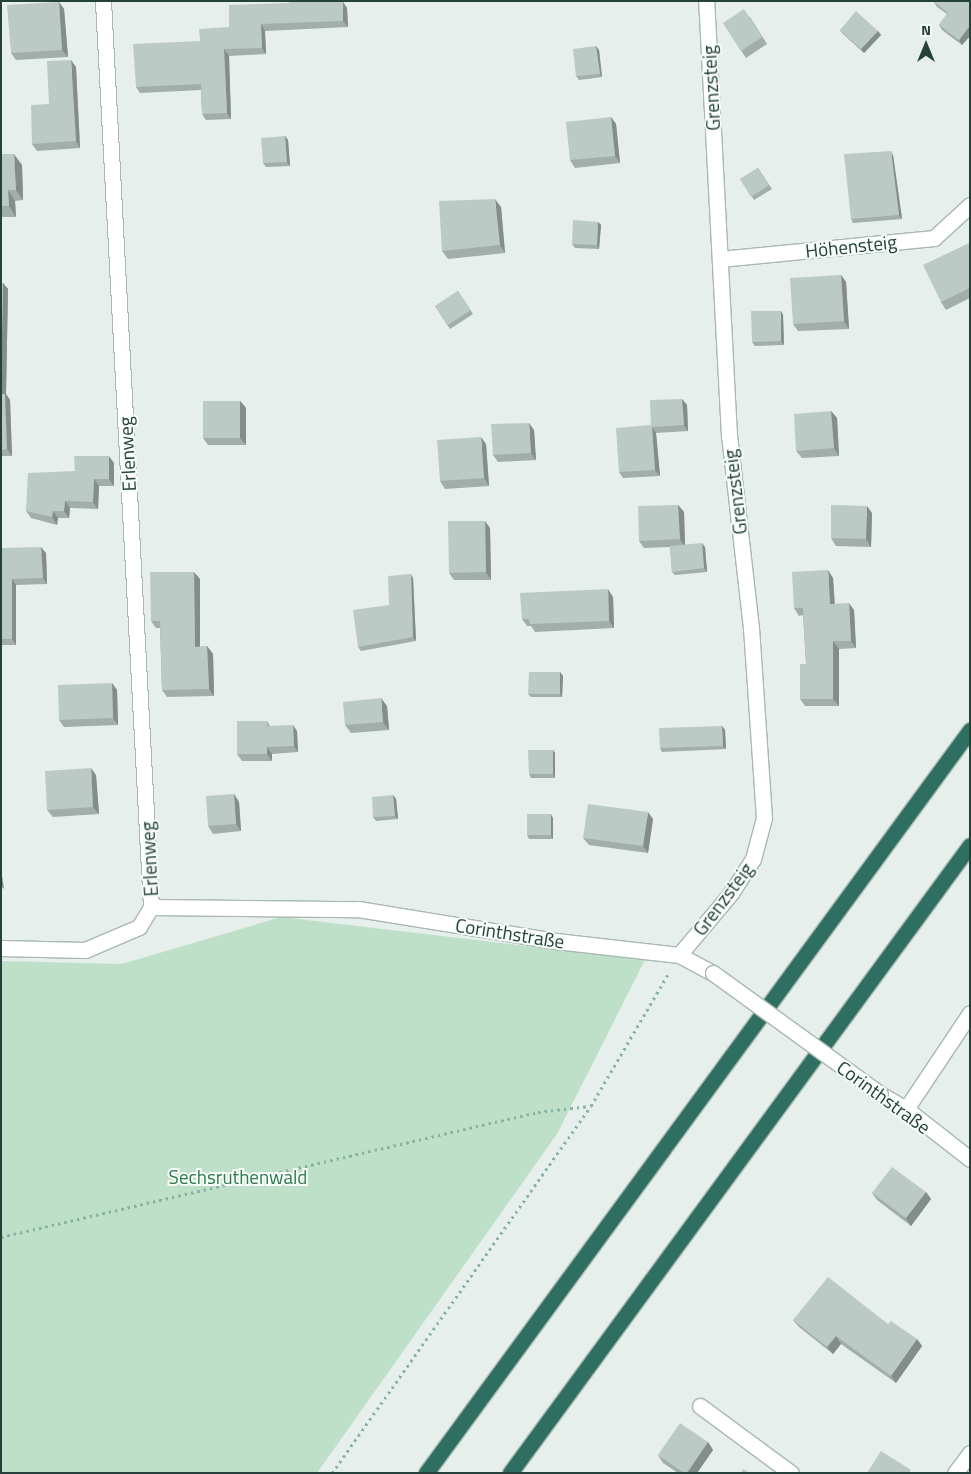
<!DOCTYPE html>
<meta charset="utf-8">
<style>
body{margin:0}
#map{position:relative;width:971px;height:1474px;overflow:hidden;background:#e6efeb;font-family:"Titillium Web",sans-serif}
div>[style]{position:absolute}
.green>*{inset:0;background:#bfe0c8}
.path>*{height:3px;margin-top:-1.5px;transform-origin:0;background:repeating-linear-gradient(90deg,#86b3a5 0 2.5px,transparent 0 6.5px)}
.roads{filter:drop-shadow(1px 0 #a8b8b2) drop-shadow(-1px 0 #a8b8b2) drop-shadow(0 1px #a8b8b2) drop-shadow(0 -1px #a8b8b2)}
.street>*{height:15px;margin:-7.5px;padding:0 7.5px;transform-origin:7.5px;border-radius:7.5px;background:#fff}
.highway>*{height:15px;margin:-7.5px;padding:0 7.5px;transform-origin:7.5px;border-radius:7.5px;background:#2f6f62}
.bridges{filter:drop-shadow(1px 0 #a8b8b2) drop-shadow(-1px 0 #a8b8b2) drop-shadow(0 1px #a8b8b2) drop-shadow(0 -1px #a8b8b2)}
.street-bridge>*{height:15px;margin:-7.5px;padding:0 7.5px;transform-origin:7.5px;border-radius:7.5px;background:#fff}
.wall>*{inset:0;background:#a1aea9}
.shaded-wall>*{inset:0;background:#838d89}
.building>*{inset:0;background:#bbcac4}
span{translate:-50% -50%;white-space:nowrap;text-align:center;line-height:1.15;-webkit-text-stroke:4px #f7fbf9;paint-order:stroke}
.street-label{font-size:19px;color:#24423a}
.park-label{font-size:19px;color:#2d7a4b}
.frame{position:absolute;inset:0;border:2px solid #24423a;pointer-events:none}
.north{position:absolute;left:901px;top:20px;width:50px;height:50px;-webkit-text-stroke:4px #f7fbf9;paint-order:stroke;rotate:0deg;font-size:14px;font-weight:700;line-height:20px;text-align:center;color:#24423a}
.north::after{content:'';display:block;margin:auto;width:18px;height:22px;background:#24423a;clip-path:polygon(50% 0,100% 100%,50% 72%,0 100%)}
</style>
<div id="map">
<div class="green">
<i style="clip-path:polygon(281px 917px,645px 960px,557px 1134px,317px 1473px,1px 1473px,1px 961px,122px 964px)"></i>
</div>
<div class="path">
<i style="left:1px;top:1237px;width:551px;rotate:-13.1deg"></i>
<i style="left:538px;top:1112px;width:52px;rotate:-6.6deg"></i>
<i style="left:332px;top:1473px;width:449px;rotate:-54.8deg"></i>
<i style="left:591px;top:1106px;width:153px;rotate:-59.7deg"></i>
</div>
<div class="roads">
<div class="street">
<i style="left:103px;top:1px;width:907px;rotate:86.97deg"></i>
<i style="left:720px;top:259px;width:215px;rotate:-5.6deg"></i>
<i style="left:934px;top:238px;width:49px;rotate:-42.5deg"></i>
<i style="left:1px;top:948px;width:84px;rotate:1.4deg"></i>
<i style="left:85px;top:950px;width:59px;rotate:-23.1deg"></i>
<i style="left:139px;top:927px;width:23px;rotate:-59deg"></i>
<i style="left:151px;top:907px;width:207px;rotate:0.6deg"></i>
<i style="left:358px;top:909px;width:201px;rotate:9.2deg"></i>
<i style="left:556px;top:941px;width:124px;rotate:6.5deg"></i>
<i style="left:679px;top:955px;width:38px;rotate:28deg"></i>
<i style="left:679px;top:955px;width:81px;rotate:-50deg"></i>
<i style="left:731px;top:893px;width:40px;rotate:-57.1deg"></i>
<i style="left:753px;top:859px;width:42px;rotate:-75deg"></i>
<i style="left:764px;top:818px;width:190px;rotate:-93.9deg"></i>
<i style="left:751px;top:628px;width:193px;rotate:-96.5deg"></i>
<i style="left:729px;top:436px;width:436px;rotate:-93deg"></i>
<i style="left:880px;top:1094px;width:30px;rotate:30deg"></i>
<i style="left:906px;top:1109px;width:81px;rotate:38deg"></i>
<i style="left:906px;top:1109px;width:115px;rotate:-56.3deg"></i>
<i style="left:700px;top:1406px;width:113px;rotate:36.4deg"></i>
<i style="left:955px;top:1473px;width:25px;rotate:-53deg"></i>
</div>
<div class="highway">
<i style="left:426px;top:1473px;width:921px;rotate:-53.79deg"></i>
<i style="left:510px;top:1473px;width:778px;rotate:-53.78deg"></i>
</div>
</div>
<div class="bridges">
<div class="street-bridge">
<i style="left:713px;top:973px;width:206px;rotate:35.9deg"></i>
</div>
</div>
<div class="wall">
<i style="clip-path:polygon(289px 1px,343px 2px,347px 8px,348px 27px,265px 31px,266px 54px,229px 56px,231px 119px,206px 120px,202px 114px,201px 90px,140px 93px,136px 87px,200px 41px,229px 27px,289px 3px)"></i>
<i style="clip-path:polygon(970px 1px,970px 36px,962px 45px,942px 30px,939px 25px,947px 14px,937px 7px,934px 2px)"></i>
<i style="clip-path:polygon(59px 2px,64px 9px,68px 57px,16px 60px,11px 53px)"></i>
<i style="clip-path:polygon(750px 17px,767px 44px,746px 58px,723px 23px)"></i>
<i style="clip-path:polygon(840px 30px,878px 31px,881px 35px,864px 53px,842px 33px)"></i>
<i style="clip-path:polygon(596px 46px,599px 50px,602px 77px,579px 80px,576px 76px)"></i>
<i style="clip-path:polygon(76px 67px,80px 148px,37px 151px,32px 144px,49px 104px)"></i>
<i style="clip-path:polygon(611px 117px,616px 124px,620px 163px,575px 168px,570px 160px)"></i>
<i style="clip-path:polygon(285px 136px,288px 140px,290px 166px,266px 167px,263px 163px)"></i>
<i style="clip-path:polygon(1px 154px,22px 165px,23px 200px,15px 201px,16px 217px,1px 217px)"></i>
<i style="clip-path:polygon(893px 155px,902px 219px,853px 223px,851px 219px)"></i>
<i style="clip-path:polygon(758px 168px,772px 189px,754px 200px,740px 179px)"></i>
<i style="clip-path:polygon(501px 207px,505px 253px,448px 259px,442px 251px)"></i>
<i style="clip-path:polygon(598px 222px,601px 225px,599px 249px,575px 248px,572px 244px)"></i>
<i style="clip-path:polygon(970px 244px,970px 298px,946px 310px,941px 302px)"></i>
<i style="clip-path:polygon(841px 275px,846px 282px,849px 329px,798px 331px,793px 324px)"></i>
<i style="clip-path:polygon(1px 283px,3px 283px,8px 289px,6px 394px,10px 400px,12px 456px,1px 456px)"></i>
<i style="clip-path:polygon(458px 291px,473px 314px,450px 329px,435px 306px)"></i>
<i style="clip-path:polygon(781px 311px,783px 315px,784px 345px,755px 346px,752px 342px)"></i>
<i style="clip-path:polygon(682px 399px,687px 405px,688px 431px,656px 433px,660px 476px,623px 478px,619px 472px,651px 425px)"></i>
<i style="clip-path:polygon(240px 401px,246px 408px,246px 445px,208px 445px,203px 438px)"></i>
<i style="clip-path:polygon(831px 411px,837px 418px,839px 456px,802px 458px,796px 451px)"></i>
<i style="clip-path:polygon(534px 430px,536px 460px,498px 462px,493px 455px)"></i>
<i style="clip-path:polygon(486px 444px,489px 486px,445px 489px,440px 481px)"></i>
<i style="clip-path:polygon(114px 463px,114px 486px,99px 486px,98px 509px,70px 508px,69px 518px,58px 518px,57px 525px,31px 518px,26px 511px,75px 471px)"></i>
<i style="clip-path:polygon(678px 505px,684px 512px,685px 545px,705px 547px,707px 572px,675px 575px,672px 572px,670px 547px,644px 548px,639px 541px)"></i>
<i style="clip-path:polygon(872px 513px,871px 547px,836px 546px,831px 538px)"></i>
<i style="clip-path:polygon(490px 528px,491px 580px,454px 580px,449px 573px)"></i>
<i style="clip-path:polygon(1px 548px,46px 553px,47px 584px,16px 585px,16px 645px,1px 645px)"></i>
<i style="clip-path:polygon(413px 578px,416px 641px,361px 651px,358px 647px,389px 605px)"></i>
<i style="clip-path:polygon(833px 578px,835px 604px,854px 610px,856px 648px,839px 649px,839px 706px,805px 706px,800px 699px,806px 664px,803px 615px,799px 616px,794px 608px)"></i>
<i style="clip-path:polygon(200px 579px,200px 647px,207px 646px,213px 654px,214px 696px,167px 697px,162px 690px,160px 628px,156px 628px,151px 621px)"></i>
<i style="clip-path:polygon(613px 597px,614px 628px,535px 632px,531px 626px,527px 626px,522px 619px)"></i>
<i style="clip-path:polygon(560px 672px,563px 676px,562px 697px,531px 697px,528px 694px)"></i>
<i style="clip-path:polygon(112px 683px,117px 690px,118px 725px,64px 727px,59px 720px)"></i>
<i style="clip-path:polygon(387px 706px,389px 730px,351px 733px,345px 725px)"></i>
<i style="clip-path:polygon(267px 721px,270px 726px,297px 731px,298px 752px,272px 754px,272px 761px,242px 761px,237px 754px)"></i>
<i style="clip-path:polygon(722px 726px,725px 730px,726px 749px,662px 752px,660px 748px)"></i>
<i style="clip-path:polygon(553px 750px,555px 753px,555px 778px,531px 778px,529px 774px)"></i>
<i style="clip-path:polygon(96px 775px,99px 814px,53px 817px,47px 810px)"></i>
<i style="clip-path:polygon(234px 794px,239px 802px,241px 831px,213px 834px,208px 826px)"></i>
<i style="clip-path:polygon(393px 795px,396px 799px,398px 819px,376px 821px,373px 817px)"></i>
<i style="clip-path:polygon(553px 818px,553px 839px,529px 839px,527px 835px)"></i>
<i style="clip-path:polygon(653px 819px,648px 853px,589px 845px,583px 838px)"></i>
<i style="clip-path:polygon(926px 1192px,931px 1199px,911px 1226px,877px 1200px,872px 1193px)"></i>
<i style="clip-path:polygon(793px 1320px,888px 1324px,917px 1339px,922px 1346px,896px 1383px,841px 1344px,833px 1354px,799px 1327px)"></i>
<i style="clip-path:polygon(708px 1442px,713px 1450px,697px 1473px,678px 1473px,663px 1463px,658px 1455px)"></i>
</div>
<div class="shaded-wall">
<i style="clip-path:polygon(59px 2px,64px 9px,68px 57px,62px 50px)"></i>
<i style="clip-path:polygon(343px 2px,347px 8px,348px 27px,343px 21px)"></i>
<i style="clip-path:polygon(261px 24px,265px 31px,266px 54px,262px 48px)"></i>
<i style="clip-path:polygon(969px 27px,970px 28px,970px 36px,962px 45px,959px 40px)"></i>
<i style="clip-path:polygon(878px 31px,881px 35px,864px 53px,861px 49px)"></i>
<i style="clip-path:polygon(596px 46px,599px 50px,602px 77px,600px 74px)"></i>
<i style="clip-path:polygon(224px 49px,229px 56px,231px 119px,227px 113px)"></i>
<i style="clip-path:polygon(71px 60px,76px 67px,80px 148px,76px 141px)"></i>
<i style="clip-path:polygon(611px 117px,616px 124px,620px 163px,615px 156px)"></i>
<i style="clip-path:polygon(285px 136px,288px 140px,290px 166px,287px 162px)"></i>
<i style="clip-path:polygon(891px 151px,893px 155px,902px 219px,899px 215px)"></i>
<i style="clip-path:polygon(14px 154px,22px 165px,23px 200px,16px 190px)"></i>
<i style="clip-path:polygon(8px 190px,15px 201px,16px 217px,9px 206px)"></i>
<i style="clip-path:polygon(495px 199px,501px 207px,505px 253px,500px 245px)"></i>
<i style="clip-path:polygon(598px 222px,601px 225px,599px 249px,597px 245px)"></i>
<i style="clip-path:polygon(841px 275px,846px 282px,849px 329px,844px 321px)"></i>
<i style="clip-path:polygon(3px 283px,8px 289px,6px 394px,10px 400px,12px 456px,7px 449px,1px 394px)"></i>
<i style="clip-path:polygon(781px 311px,783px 315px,784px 345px,781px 341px)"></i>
<i style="clip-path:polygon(682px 399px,687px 405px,688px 431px,684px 425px)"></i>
<i style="clip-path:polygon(240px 401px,246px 408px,246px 445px,240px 438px)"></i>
<i style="clip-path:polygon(831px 411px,837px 418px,839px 456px,834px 448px)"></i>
<i style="clip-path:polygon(529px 423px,534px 430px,536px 460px,531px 453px)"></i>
<i style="clip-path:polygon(652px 427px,656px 433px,660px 476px,655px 470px)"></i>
<i style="clip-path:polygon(481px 437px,486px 444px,489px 486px,484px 478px)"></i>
<i style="clip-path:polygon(109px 456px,114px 463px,114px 486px,109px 479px)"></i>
<i style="clip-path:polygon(94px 479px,99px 486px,98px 509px,93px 502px)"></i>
<i style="clip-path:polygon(65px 501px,70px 508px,69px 518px,64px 511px)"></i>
<i style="clip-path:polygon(678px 505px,684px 512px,685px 547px,680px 539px)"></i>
<i style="clip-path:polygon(867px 506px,872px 513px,871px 547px,866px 539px)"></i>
<i style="clip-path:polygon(53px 511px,58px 518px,57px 525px,52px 517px)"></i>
<i style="clip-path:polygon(485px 521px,490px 528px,491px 580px,486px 572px)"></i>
<i style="clip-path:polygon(702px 543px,705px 547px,707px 572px,704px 568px)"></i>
<i style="clip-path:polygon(41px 547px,46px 553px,47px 584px,43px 578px)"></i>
<i style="clip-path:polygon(828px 570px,833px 578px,835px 611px,830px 604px)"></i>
<i style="clip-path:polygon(194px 572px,200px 579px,200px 654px,195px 647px)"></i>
<i style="clip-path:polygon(411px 574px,413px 578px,416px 641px,413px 637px)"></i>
<i style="clip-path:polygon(12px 579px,16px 585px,16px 645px,12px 639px)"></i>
<i style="clip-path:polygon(608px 589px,613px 597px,614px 628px,609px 621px)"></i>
<i style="clip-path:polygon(849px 603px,854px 610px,856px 648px,851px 641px)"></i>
<i style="clip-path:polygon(833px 641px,839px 649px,839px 706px,833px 699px)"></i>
<i style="clip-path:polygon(207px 646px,213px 654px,214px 696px,209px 689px)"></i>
<i style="clip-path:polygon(560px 672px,563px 676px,562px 697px,560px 694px)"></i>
<i style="clip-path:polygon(112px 683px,117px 690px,118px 725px,113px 718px)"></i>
<i style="clip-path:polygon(381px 698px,387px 706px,389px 730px,383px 722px)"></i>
<i style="clip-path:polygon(293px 725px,297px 731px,298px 752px,294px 746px)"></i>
<i style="clip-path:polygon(722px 726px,725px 730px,726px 749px,723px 746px)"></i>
<i style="clip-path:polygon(267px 747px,272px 754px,272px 761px,267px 754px)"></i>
<i style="clip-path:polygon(553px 750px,555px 753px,555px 778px,553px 774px)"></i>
<i style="clip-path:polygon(91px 768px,96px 775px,99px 814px,93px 807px)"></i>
<i style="clip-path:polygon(234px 794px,239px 802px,241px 831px,236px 824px)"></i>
<i style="clip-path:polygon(393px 795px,396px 799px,398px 819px,395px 816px)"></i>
<i style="clip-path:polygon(648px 812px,653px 819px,648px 853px,643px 846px)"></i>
<i style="clip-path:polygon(551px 814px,553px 818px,553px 839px,551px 835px)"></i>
<i style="clip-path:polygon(1px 869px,4px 889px,1px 886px)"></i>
<i style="clip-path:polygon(926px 1192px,931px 1199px,911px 1226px,906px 1218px)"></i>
<i style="clip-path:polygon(836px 1336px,841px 1344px,833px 1354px,827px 1347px)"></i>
<i style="clip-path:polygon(917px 1339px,922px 1346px,896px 1383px,891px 1376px)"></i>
<i style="clip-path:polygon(708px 1442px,713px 1450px,697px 1473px,687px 1473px)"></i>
</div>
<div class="building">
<i style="clip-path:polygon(289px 1px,323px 1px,323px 2px,343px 2px,343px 21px,261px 24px,262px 48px,224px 49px,227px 113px,202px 114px,201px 84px,136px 87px,133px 44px,200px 41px,199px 29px,229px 27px,229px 5px,289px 3px)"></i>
<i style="clip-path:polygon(934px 1px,970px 1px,970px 28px,969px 27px,959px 40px,939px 25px,948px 13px,934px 2px)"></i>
<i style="clip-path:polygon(59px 2px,62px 50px,11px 53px,7px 5px)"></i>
<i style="clip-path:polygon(744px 9px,762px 37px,741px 51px,723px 23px)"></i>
<i style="clip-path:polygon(856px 11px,878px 31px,861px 49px,840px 30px)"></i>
<i style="clip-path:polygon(596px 46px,600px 74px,576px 76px,573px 49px)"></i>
<i style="clip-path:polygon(71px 60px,76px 141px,32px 144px,31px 105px,49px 104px,47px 61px)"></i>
<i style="clip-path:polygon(611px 117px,615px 156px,570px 160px,566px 122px)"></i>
<i style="clip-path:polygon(285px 136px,287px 162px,263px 163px,261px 138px)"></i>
<i style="clip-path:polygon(891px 151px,899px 215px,851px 219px,844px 154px)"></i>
<i style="clip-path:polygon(1px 154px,14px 154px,16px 190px,8px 190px,9px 206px,1px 206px)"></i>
<i style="clip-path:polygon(758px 168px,769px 185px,751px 197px,740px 179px)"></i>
<i style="clip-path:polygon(495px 199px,500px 245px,442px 251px,439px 201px)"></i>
<i style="clip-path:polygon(573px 220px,598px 222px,597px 245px,572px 244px)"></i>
<i style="clip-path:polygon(969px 243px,970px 244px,970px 288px,941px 302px,923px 265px)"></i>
<i style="clip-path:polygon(841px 275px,844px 321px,793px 324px,790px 278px)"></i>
<i style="clip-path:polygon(1px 283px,3px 283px,1px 380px)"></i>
<i style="clip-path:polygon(458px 291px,471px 310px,448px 325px,435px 306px)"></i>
<i style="clip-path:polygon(751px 311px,781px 311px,781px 341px,752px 342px)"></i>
<i style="clip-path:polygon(1px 394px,5px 394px,7px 449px,1px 450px)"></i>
<i style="clip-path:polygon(682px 399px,684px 425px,652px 427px,655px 470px,619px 472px,616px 428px,651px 425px,650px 400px)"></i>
<i style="clip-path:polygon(203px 401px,240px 401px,240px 438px,203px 438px)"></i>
<i style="clip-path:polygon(831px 411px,834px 448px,796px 451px,794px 414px)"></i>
<i style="clip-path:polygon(529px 423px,531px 453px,493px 455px,491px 424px)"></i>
<i style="clip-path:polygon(481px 437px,484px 478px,440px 481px,437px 440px)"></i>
<i style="clip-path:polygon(74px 456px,109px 456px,109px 479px,94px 479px,93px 502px,65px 501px,64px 511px,53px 511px,52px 517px,26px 511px,28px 473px,75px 471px)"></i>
<i style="clip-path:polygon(678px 505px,680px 539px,639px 541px,638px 506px)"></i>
<i style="clip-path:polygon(831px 505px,867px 506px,866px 539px,831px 538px)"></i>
<i style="clip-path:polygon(448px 521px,485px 521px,486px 572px,449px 573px)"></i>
<i style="clip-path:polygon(702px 543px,704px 568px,672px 572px,670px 546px)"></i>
<i style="clip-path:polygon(41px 547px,43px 578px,12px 579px,12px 639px,1px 639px,1px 548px)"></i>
<i style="clip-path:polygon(828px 570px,830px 604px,849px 603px,851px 641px,833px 641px,833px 699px,800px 699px,800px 664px,806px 664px,803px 608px,794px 608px,792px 572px)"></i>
<i style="clip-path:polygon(150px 572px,194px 572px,195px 647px,207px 646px,209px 689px,162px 690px,160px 621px,151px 621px)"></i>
<i style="clip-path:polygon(411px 574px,413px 637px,358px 647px,353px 610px,389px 605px,388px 576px)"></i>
<i style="clip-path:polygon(608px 589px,609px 621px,530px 624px,529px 619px,522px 619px,520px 593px)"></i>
<i style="clip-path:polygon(529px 672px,560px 672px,560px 694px,528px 694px)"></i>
<i style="clip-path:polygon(112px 683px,113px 718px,59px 720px,58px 685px)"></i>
<i style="clip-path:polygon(381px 698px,383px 722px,345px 725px,343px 702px)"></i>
<i style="clip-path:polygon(237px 721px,267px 721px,267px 726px,293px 725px,294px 746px,267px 747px,267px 754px,237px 754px)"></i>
<i style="clip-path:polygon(722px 726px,723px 746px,660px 748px,659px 728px)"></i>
<i style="clip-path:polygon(528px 750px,553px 750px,553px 774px,529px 774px)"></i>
<i style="clip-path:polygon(91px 768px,93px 807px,47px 810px,45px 771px)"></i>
<i style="clip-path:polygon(234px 794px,236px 824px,208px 826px,206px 796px)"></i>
<i style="clip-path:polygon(393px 795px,395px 816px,373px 817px,372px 797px)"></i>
<i style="clip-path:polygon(588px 804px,648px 812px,643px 846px,583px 838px)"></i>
<i style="clip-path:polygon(527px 814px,551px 814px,551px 835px,527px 835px)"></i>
<i style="clip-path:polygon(892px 1167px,926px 1192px,906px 1218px,872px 1193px)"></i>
<i style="clip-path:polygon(828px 1277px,888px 1324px,891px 1321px,917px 1339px,891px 1376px,836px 1336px,827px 1347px,793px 1320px)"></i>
<i style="clip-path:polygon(680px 1423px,708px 1442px,687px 1473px,684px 1473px,658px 1455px)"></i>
<i style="clip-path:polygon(881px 1451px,911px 1470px,909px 1473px,867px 1473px)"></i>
<i style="clip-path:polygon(743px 1469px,750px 1473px,741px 1473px)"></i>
</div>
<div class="street-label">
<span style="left:711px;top:88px;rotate:-93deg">Grenzsteig</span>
<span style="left:851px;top:246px;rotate:-6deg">Höhensteig</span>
<span style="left:127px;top:454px;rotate:-93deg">Erlenweg</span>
<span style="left:735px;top:492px;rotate:-97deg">Grenzsteig</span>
<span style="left:149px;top:859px;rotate:-93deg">Erlenweg</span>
<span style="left:723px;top:899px;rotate:-53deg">Grenzsteig</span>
<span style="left:510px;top:933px;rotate:9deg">Corinthstraße</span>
<span style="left:884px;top:1097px;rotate:36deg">Corinthstraße</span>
</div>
<div class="park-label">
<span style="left:238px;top:1177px">Sechsruthenwald</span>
</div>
<div class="frame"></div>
<div class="north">N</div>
</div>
